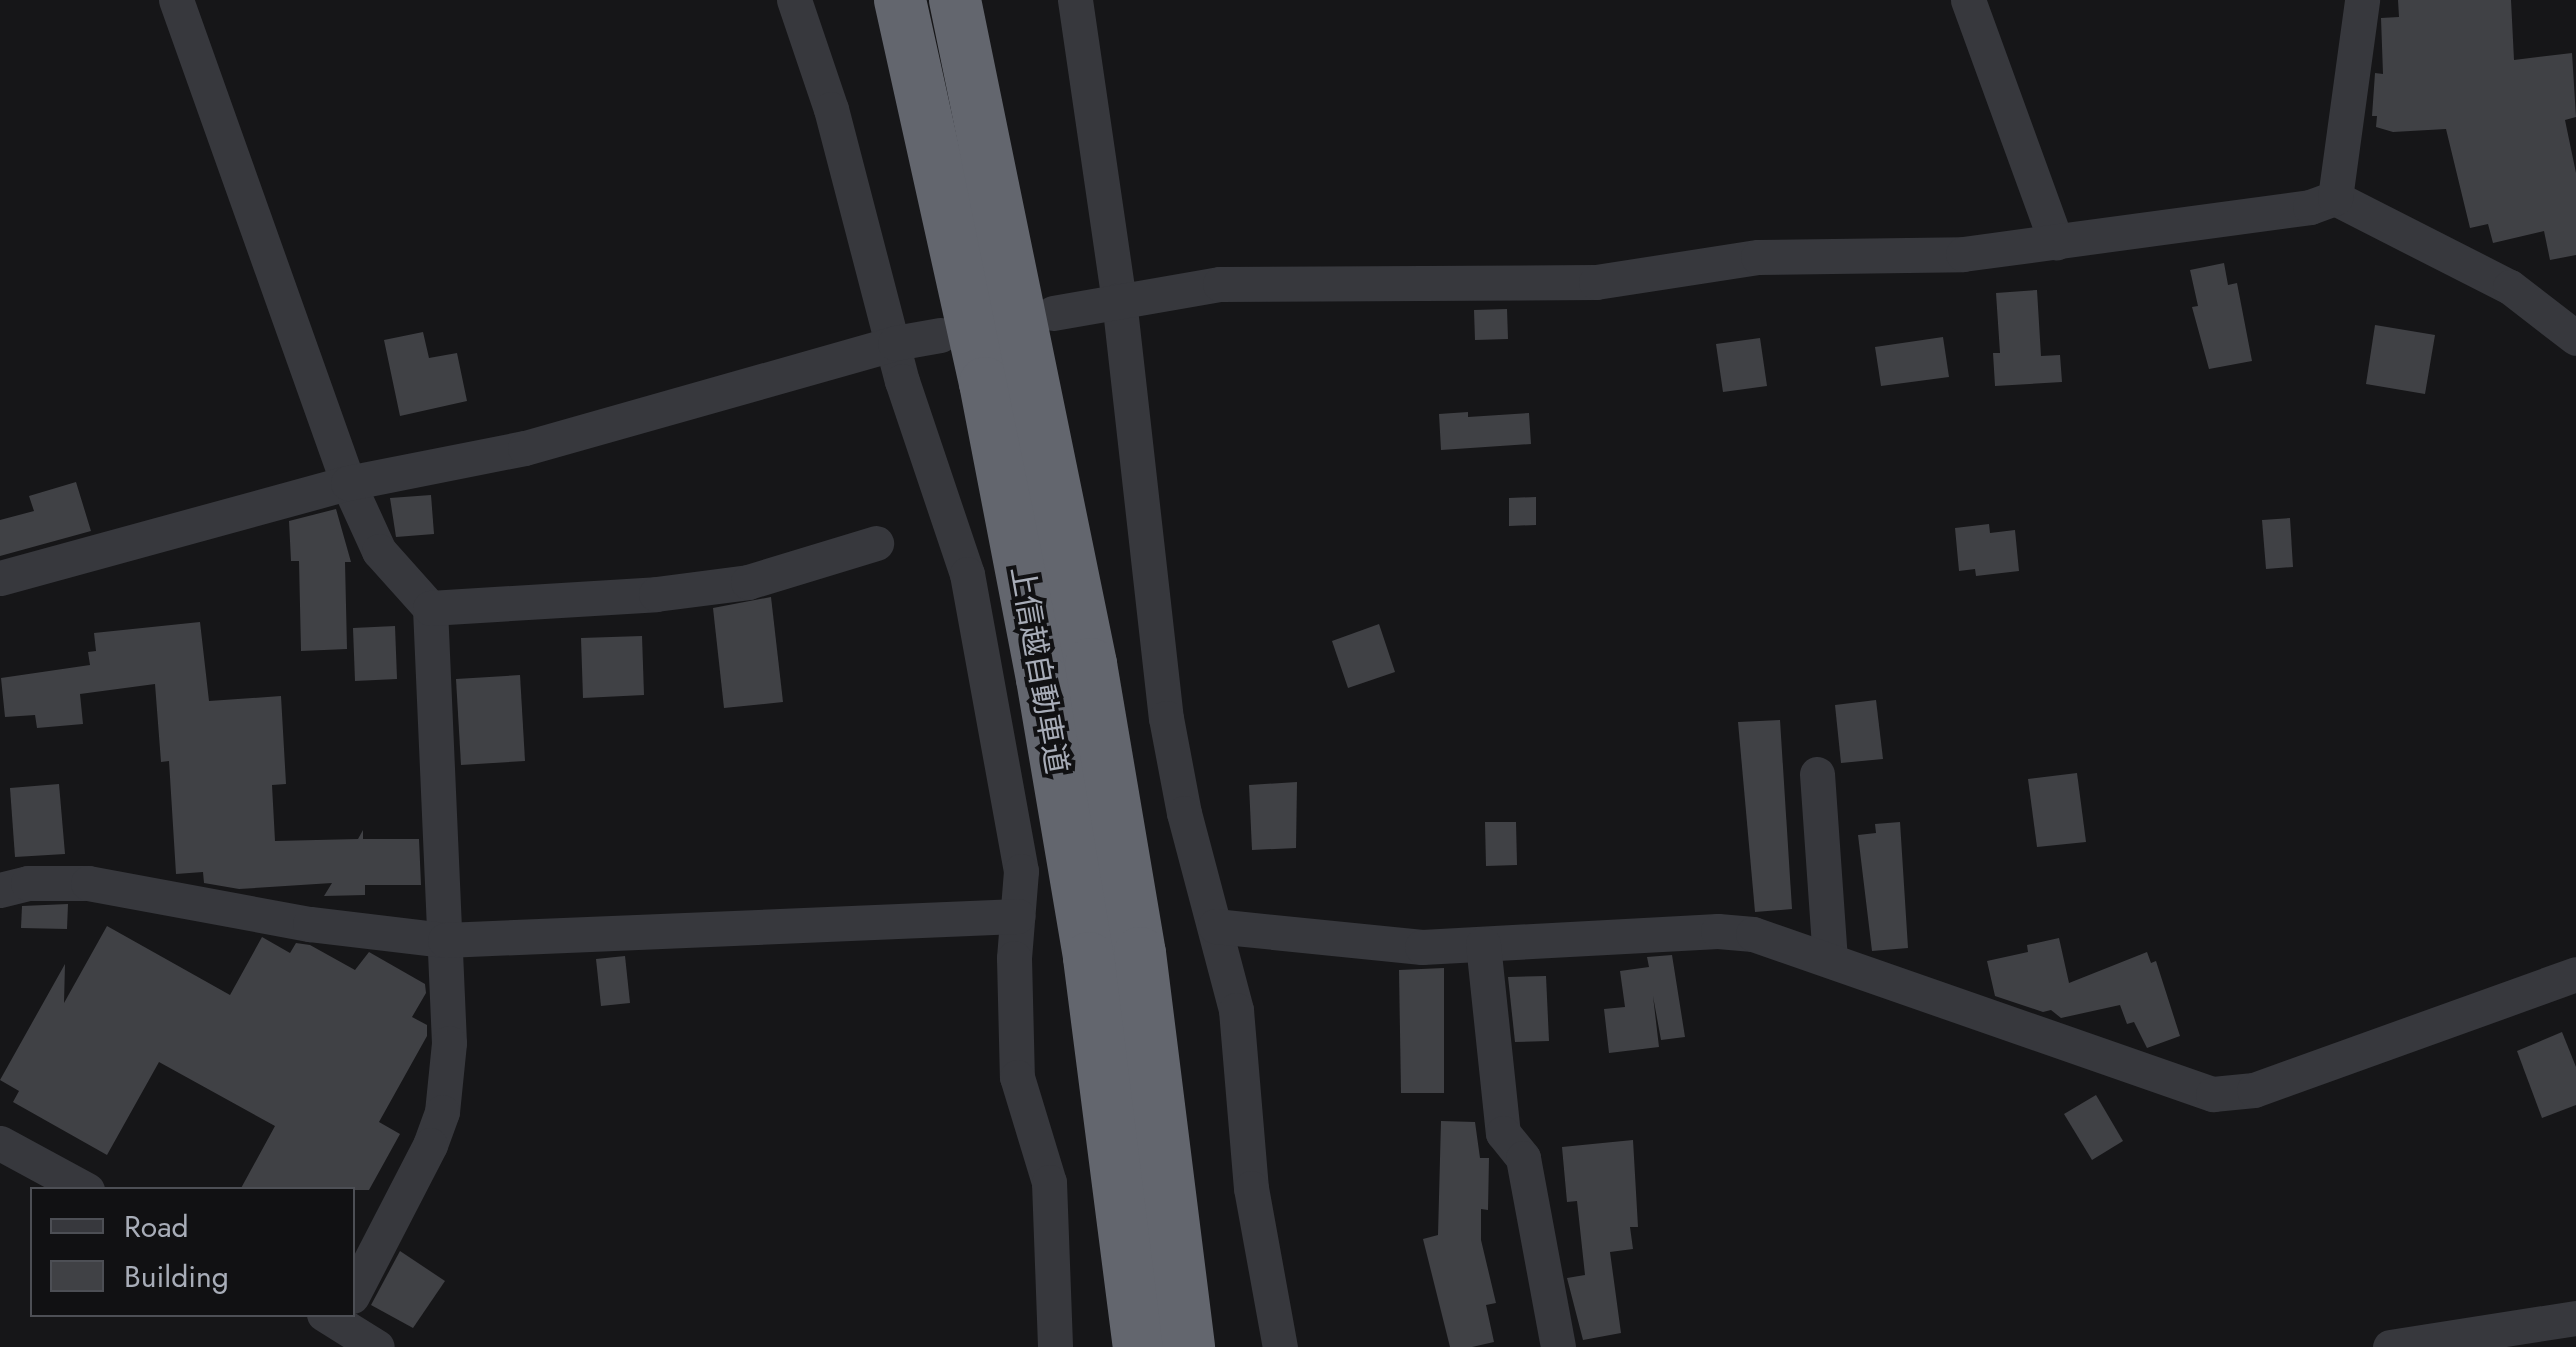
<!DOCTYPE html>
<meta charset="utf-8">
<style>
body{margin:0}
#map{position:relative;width:2576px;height:1347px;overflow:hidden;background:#161618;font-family:Jost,"Noto Sans JP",sans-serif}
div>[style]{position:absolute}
.building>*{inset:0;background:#404145}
.minor>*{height:35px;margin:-17.5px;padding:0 17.5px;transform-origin:17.5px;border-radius:17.5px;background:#37383d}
.highway>*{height:52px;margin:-26px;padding:0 26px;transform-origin:26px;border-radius:26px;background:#63666e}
span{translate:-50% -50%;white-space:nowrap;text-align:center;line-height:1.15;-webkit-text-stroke:8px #111113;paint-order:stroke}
.street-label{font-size:30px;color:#a8adb8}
.legend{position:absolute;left:30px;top:1187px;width:325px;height:130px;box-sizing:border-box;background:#111113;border:2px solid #4d4f55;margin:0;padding:12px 18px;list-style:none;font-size:30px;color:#a8adb8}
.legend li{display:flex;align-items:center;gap:20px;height:50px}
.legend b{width:50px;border:2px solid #4d4f55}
</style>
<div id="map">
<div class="building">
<i style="clip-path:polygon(2398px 0,2511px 0,2514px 60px,2572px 53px,2576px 117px,2565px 120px,2576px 173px,2576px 255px,2550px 260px,2544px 231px,2493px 243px,2488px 224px,2470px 228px,2446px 129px,2393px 132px,2376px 127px,2377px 116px,2372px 116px,2375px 73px,2383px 74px,2381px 18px,2399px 17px)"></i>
<i style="clip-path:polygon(2224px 263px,2228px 285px,2237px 283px,2252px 361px,2209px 369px,2192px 307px,2198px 306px,2190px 270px)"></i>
<i style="clip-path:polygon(2037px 290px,2041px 356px,2060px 355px,2062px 382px,1995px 386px,1993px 353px,2000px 353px,1996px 293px)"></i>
<i style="clip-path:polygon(1507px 309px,1508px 339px,1475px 340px,1474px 310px)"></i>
<i style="clip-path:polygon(2375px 325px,2435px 335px,2425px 394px,2366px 384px)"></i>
<i style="clip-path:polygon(423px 332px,429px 358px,457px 353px,467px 401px,400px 416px,384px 340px)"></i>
<i style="clip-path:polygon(1943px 337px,1949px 377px,1881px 386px,1875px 347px)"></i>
<i style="clip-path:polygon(1760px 338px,1767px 386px,1723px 392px,1716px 344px)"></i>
<i style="clip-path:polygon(1468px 412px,1468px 417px,1529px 413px,1531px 444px,1441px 450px,1439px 414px)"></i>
<i style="clip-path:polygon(76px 482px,91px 531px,0 556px,0 520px,34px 511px,29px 496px)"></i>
<i style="clip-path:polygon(431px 495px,434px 534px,396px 537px,390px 498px)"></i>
<i style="clip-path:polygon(1536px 497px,1536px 525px,1509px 526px,1509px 498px)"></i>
<i style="clip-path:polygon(336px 509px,351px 562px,345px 562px,347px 649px,301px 651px,299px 561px,291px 561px,289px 521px)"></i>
<i style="clip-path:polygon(2290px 518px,2293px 567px,2266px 569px,2262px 520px)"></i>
<i style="clip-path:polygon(1989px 524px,1990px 533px,2015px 530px,2019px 571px,1976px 576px,1975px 569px,1959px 571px,1955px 528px)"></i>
<i style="clip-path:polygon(771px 597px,783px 702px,724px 708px,713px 608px)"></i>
<i style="clip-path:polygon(200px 622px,209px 701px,281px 696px,286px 784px,272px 785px,275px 841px,358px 839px,363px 830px,363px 839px,419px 839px,421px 885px,365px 885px,365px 895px,324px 896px,332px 883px,239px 889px,204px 883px,203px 872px,176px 874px,169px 761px,161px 762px,155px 684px,80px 694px,83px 724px,37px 728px,35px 715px,5px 717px,1px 678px,90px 665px,88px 652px,96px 651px,94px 633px)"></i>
<i style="clip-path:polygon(1379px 624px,1395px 672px,1348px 688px,1332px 641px)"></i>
<i style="clip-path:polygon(395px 626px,397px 679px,355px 681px,353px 628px)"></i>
<i style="clip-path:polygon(642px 636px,644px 695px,583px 698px,581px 638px)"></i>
<i style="clip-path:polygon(520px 675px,525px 761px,461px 765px,456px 679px)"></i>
<i style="clip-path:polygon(1876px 700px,1883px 759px,1841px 763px,1835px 705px)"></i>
<i style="clip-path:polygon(1780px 720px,1792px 909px,1755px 912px,1738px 722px)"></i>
<i style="clip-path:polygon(2077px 773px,2086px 842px,2037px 847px,2028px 779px)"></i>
<i style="clip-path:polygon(1297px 782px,1296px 848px,1252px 850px,1249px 785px)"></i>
<i style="clip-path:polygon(59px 784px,65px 854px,15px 857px,10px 788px)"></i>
<i style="clip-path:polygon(1485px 822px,1516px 822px,1517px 865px,1486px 866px)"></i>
<i style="clip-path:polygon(1900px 822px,1908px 948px,1872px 951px,1858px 835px,1876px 833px,1875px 824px)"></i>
<i style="clip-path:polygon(68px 904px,67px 929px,21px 928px,22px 906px)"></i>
<i style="clip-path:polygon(107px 926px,230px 995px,262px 937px,290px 953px,296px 943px,310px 945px,355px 970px,369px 952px,425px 984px,426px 993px,412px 1017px,427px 1025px,427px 1036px,379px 1122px,400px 1134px,369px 1190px,240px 1190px,275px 1126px,159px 1062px,107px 1155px,13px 1102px,19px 1091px,0 1080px,65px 964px,64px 1003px)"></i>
<i style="clip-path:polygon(2059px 938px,2069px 983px,2147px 952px,2151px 963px,2156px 961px,2180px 1036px,2147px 1048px,2134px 1022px,2127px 1024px,2120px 1005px,2061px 1018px,2051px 1010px,2043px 1012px,1995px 996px,1987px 961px,2028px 952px,2027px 945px)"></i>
<i style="clip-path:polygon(1672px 955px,1685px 1037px,1661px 1040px,1653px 996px,1659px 1047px,1609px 1053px,1604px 1009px,1625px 1007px,1620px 971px,1649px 967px,1647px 957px)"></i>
<i style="clip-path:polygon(625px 956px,630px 1003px,601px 1006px,596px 959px)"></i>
<i style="clip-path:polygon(1444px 968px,1444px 1093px,1401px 1093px,1399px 970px)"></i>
<i style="clip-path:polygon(1546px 976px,1549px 1041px,1515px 1042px,1508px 977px)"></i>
<i style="clip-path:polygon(2562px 1032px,2576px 1067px,2576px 1105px,2542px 1118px,2517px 1051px)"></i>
<i style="clip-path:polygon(2096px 1095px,2123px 1141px,2092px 1160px,2064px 1114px)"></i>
<i style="clip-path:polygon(1441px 1121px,1475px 1122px,1480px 1158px,1489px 1158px,1488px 1210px,1481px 1209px,1481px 1240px,1496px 1303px,1486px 1305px,1494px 1342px,1472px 1347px,1450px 1347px,1423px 1239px,1438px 1235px)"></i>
<i style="clip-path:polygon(1633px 1140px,1638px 1227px,1630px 1227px,1633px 1249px,1610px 1252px,1621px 1333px,1583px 1340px,1567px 1278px,1585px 1275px,1577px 1201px,1567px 1202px,1562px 1147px)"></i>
<i style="clip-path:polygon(400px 1251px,445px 1281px,413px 1328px,371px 1305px)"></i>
</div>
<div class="minor">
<i style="left:176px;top:0;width:513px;rotate:70.4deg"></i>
<i style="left:348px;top:483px;width:75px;rotate:65.5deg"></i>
<i style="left:379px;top:551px;width:76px;rotate:48.2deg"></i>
<i style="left:430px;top:608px;width:435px;rotate:87.5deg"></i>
<i style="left:449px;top:1043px;width:69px;rotate:95.8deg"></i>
<i style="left:442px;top:1112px;width:35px;rotate:110deg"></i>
<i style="left:430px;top:1145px;width:170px;rotate:117.3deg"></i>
<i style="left:794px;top:0;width:115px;rotate:71.3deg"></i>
<i style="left:831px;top:109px;width:281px;rotate:75.4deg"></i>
<i style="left:902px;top:381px;width:204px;rotate:71.4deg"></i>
<i style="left:967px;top:574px;width:302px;rotate:79.7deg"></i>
<i style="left:1021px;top:871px;width:87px;rotate:94.6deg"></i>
<i style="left:1014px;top:958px;width:119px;rotate:88.6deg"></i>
<i style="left:1017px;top:1077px;width:110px;rotate:73.1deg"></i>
<i style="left:1049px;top:1182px;width:165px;rotate:87.9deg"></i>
<i style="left:1075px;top:0;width:303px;rotate:81.7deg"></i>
<i style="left:1119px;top:300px;width:421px;rotate:83.6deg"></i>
<i style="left:1166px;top:718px;width:97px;rotate:79.3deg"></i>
<i style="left:1184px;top:813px;width:204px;rotate:75.2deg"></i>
<i style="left:1236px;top:1010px;width:179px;rotate:85.2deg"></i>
<i style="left:1251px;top:1188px;width:162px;rotate:79.7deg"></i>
<i style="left:1968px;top:0;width:258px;rotate:70deg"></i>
<i style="left:2335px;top:198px;width:196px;rotate:27deg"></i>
<i style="left:2510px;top:287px;width:83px;rotate:37.7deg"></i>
<i style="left:1053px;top:313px;width:169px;rotate:-9.9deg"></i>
<i style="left:1220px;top:284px;width:376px;rotate:-0.3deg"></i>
<i style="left:1596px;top:282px;width:164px;rotate:-8.8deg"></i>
<i style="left:1758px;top:257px;width:205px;rotate:-0.8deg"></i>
<i style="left:1963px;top:254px;width:350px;rotate:-7.7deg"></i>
<i style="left:2310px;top:207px;width:27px;rotate:-20deg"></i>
<i style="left:2335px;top:198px;width:200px;rotate:-82.2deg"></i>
<i style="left:0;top:578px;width:361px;rotate:-15.3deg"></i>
<i style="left:348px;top:483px;width:180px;rotate:-11.2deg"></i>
<i style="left:525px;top:448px;width:385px;rotate:-15.8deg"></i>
<i style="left:895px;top:343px;width:46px;rotate:-10.1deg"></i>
<i style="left:430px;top:608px;width:226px;rotate:-3.5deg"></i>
<i style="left:656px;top:594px;width:93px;rotate:-7.4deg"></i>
<i style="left:748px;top:582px;width:134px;rotate:-16.9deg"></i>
<i style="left:1817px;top:774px;width:185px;rotate:86deg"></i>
<i style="left:0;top:890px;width:29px;rotate:-14deg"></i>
<i style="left:28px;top:883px;width:60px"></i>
<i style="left:88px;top:883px;width:226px;rotate:10.5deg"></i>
<i style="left:310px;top:924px;width:136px;rotate:6.8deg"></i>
<i style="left:445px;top:940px;width:573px;rotate:-2.4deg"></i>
<i style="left:1215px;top:926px;width:208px;rotate:5.8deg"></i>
<i style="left:1422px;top:947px;width:296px;rotate:-3.1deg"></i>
<i style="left:1718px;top:931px;width:35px;rotate:5deg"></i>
<i style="left:1753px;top:934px;width:487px;rotate:19.2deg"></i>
<i style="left:2213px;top:1094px;width:41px;rotate:-5.6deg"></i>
<i style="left:2254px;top:1090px;width:342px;rotate:-19.8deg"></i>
<i style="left:1483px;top:944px;width:190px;rotate:84deg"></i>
<i style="left:1503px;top:1133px;width:32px;rotate:51deg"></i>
<i style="left:1523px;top:1158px;width:192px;rotate:79.5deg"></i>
<i style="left:0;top:1143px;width:99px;rotate:28.4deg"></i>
<i style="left:324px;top:1314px;width:62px;rotate:31.9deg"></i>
<i style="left:2390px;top:1347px;width:188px;rotate:-8.9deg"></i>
</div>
<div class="highway">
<i style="left:900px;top:0;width:392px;rotate:77.5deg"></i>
<i style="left:985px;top:383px;width:301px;rotate:79.1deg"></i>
<i style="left:1042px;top:679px;width:283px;rotate:80.4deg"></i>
<i style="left:1089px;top:958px;width:392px;rotate:82.7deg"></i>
<i style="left:955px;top:0;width:678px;rotate:78.42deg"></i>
<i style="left:1091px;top:664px;width:293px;rotate:80.4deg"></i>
<i style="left:1140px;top:953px;width:397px;rotate:82.9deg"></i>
</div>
<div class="street-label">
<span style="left:1039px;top:670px;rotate:80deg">上信越自動車道</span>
</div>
<ul class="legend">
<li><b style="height:12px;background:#37383d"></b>Road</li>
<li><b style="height:28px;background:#404145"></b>Building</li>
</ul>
</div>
